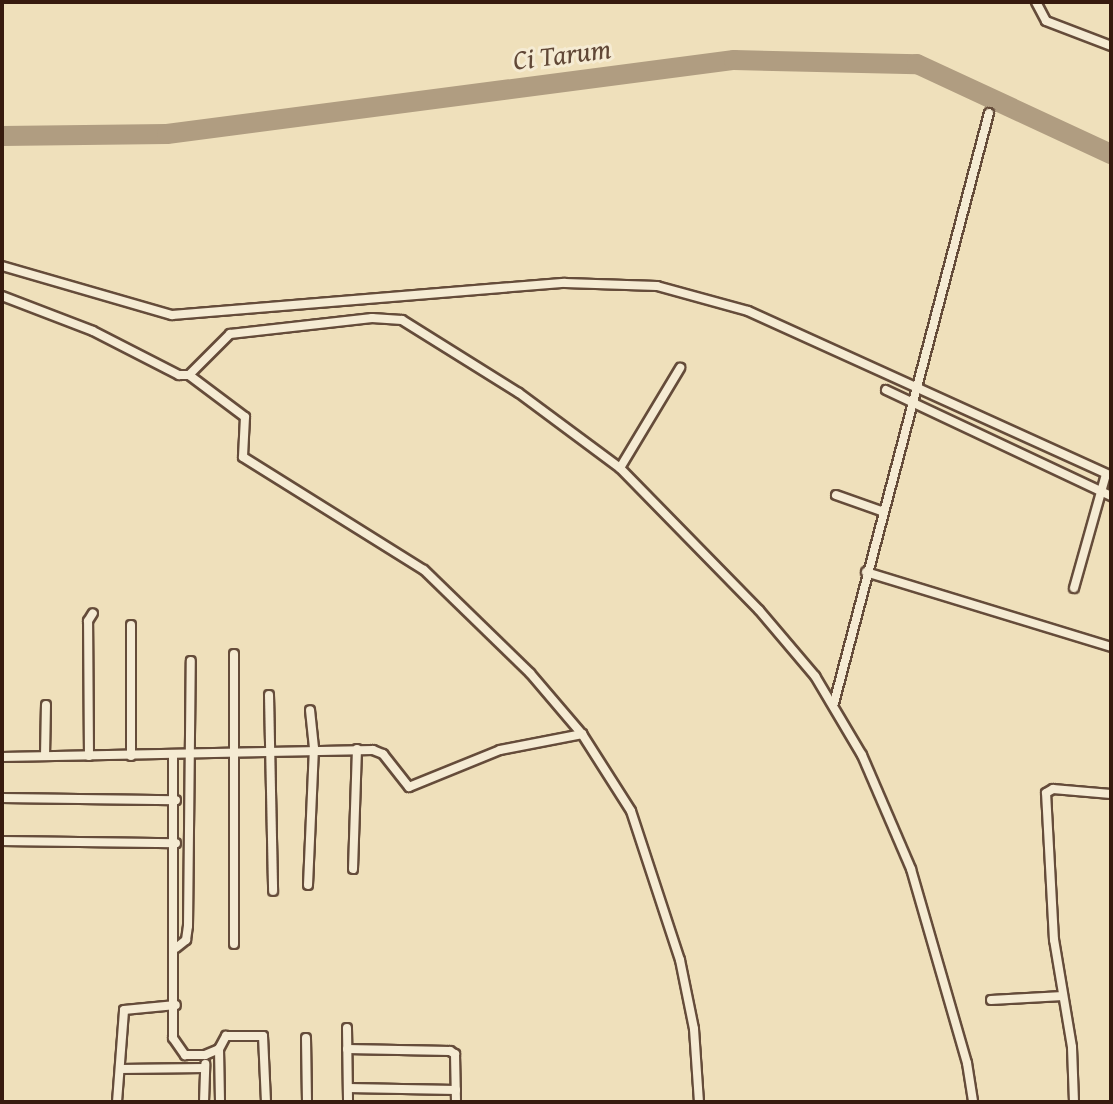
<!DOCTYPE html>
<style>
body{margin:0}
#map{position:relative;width:1113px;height:1104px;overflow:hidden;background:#efe0bb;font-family:"Gentium Book Plus",serif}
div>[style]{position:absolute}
.river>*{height:20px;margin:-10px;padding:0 10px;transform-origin:10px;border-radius:10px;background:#b09d81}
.roads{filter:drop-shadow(2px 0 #654c3a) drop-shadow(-2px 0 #654c3a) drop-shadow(0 2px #654c3a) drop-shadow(0 -2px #654c3a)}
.minor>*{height:8px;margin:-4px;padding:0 4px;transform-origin:4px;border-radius:4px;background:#f5ebd3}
span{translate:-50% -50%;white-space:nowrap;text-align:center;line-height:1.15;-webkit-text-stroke:6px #f5ebd3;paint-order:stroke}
.water-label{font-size:28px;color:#614837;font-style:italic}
.frame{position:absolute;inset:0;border:4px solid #371b0f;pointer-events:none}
</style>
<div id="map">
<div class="river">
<i style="left:2px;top:136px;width:165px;rotate:-0.7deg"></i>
<i style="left:167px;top:134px;width:572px;rotate:-7.44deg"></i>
<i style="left:734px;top:60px;width:183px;rotate:1.3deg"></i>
<i style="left:917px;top:64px;width:214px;rotate:24.9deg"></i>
</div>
<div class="roads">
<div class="minor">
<i style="left:1036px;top:2px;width:21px;rotate:62deg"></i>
<i style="left:1046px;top:21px;width:70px;rotate:21deg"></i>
<i style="left:2px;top:266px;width:177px;rotate:16.1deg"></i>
<i style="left:172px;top:315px;width:394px;rotate:-4.7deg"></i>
<i style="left:565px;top:283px;width:92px;rotate:1.9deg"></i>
<i style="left:657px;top:286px;width:94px;rotate:15.4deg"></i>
<i style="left:748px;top:311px;width:399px;rotate:24.4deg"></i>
<i style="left:2px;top:296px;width:97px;rotate:21deg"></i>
<i style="left:93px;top:331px;width:97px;rotate:27.1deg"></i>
<i style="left:179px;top:375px;width:10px"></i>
<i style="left:189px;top:375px;width:58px;rotate:-45deg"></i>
<i style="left:230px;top:334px;width:143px;rotate:-6.4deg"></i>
<i style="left:372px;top:318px;width:30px;rotate:4deg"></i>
<i style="left:402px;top:320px;width:138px;rotate:32deg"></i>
<i style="left:519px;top:393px;width:126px;rotate:36.6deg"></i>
<i style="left:620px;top:468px;width:199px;rotate:45.6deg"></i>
<i style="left:759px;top:610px;width:87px;rotate:49.7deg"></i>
<i style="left:815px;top:676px;width:92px;rotate:59.3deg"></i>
<i style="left:862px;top:755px;width:124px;rotate:66.7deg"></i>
<i style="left:911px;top:869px;width:202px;rotate:73.9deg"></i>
<i style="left:967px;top:1063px;width:39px;rotate:81deg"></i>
<i style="left:189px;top:375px;width:70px;rotate:36.9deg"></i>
<i style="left:245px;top:417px;width:40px;rotate:92.9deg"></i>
<i style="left:243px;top:457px;width:213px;rotate:32deg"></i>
<i style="left:424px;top:570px;width:148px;rotate:44.2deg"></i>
<i style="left:530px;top:673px;width:80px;rotate:49.6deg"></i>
<i style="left:582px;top:734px;width:91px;rotate:57.5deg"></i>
<i style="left:631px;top:811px;width:157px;rotate:71.8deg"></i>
<i style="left:680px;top:960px;width:70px;rotate:78.5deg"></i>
<i style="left:694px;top:1029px;width:73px;rotate:86.1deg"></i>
<i style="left:886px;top:390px;width:249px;rotate:25.2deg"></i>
<i style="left:620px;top:468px;width:117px;rotate:-59deg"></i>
<i style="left:836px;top:495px;width:48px;rotate:19.6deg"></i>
<i style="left:866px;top:572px;width:256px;rotate:17deg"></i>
<i style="left:1074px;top:588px;width:118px;rotate:-74.3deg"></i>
<i style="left:269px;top:695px;width:196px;rotate:88.8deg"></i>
<i style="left:834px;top:703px;width:610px;rotate:-75.28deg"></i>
<i style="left:173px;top:755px;width:283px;rotate:90deg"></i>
<i style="left:173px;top:1038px;width:21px;rotate:55deg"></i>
<i style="left:185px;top:1055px;width:20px"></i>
<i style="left:205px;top:1055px;width:15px;rotate:-23deg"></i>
<i style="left:219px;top:1049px;width:15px;rotate:-62deg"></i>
<i style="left:226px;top:1036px;width:37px"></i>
<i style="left:263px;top:1036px;width:66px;rotate:87.4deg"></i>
<i style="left:45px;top:756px;width:51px;rotate:-88.9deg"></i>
<i style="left:89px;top:756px;width:135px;rotate:-90.4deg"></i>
<i style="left:88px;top:621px;width:9px;rotate:-58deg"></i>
<i style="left:131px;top:756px;width:131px;rotate:-90deg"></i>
<i style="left:2px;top:757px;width:371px;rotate:-1.1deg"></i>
<i style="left:373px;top:750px;width:11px;rotate:22deg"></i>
<i style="left:383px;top:754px;width:42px;rotate:51.8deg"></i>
<i style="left:409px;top:787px;width:98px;rotate:-22.1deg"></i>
<i style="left:500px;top:750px;width:84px;rotate:-11deg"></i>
<i style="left:2px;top:798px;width:174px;rotate:0.7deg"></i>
<i style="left:2px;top:841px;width:174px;rotate:0.7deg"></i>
<i style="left:353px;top:869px;width:120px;rotate:-88.1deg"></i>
<i style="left:308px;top:885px;width:137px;rotate:-87.5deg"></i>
<i style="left:314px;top:748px;width:38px;rotate:-96deg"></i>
<i style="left:234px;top:944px;width:290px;rotate:-90deg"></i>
<i style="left:176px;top:948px;width:13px;rotate:-39deg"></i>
<i style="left:186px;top:940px;width:14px;rotate:-82deg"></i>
<i style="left:188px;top:926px;width:265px;rotate:-89.4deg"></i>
<i style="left:991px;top:1000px;width:72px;rotate:-3.2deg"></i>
<i style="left:347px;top:1028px;width:74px;rotate:89.2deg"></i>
<i style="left:306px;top:1038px;width:64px;rotate:89.1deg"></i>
<i style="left:219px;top:1049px;width:53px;rotate:88.9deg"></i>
<i style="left:347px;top:1049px;width:103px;rotate:1.1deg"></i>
<i style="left:450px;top:1051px;width:6px;rotate:31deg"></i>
<i style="left:455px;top:1054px;width:48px;rotate:88.8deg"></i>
<i style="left:120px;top:1069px;width:85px;rotate:-0.7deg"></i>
<i style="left:348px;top:1088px;width:108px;rotate:1.1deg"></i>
<i style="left:117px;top:1102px;width:92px;rotate:-85.6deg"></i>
<i style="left:124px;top:1010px;width:52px;rotate:-5.5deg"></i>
<i style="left:204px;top:1102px;width:38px;rotate:-88deg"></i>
<i style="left:1074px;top:1102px;width:55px;rotate:-92.1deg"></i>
<i style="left:1072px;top:1047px;width:109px;rotate:-99.5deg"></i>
<i style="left:1054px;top:940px;width:147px;rotate:-93.1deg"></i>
<i style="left:1046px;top:793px;width:8px;rotate:-30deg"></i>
<i style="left:1053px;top:789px;width:58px;rotate:4.9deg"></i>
</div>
</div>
<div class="water-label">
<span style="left:562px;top:54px;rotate:-7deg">Ci Tarum</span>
</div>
<div class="frame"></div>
</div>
